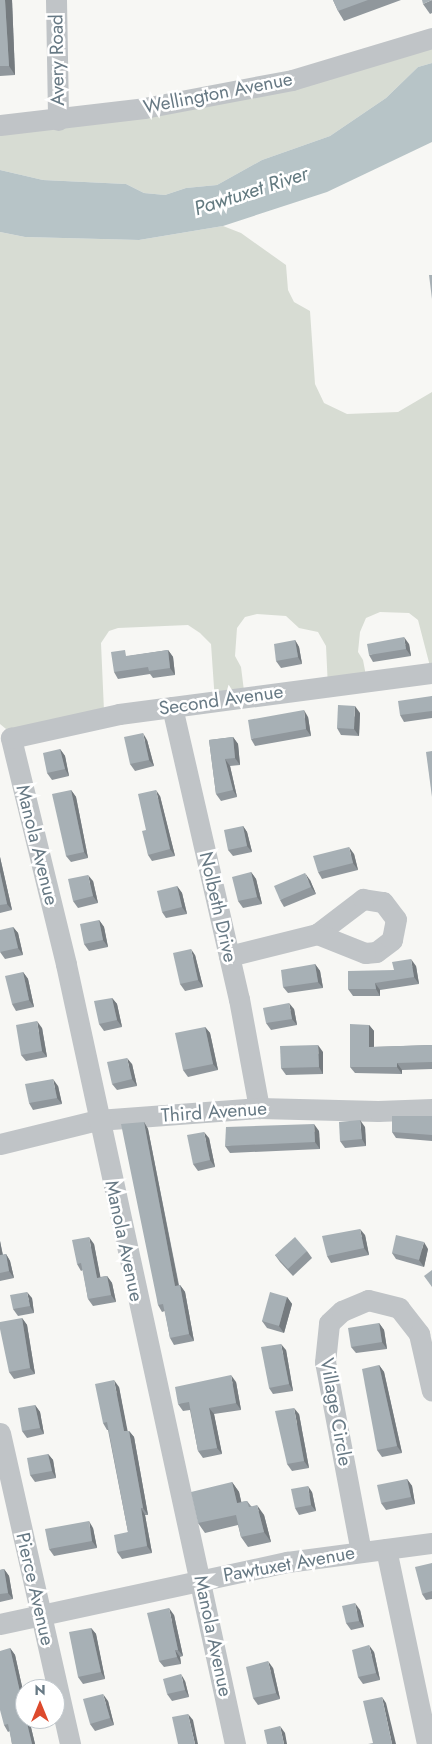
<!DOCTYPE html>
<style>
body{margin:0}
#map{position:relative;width:432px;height:1744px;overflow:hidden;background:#f7f7f4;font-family:Jost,sans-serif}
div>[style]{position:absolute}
.green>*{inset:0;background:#d7dcd3}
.water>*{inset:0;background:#b7c4c7}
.minor>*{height:21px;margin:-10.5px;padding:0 10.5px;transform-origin:10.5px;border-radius:10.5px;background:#c0c4c7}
.wall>*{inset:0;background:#90979c}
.shaded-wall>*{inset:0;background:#757b7f}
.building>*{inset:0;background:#a7b0b5}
span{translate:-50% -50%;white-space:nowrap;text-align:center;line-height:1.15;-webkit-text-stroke:5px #fff;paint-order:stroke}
.street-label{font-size:19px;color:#677984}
.water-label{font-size:20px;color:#637a80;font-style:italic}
.north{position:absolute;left:15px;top:1679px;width:50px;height:50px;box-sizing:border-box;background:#fff;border:1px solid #c2c9ce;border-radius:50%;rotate:0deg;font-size:14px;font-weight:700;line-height:20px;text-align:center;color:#677984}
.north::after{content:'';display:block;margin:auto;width:18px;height:22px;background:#dd4a2d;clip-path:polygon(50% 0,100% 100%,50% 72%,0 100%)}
</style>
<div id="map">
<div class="green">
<i style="clip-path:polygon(432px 38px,432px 63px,418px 67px,386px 98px,330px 136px,262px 160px,217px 185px,186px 188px,165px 195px,144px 193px,126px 184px,43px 180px,0 170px,0 123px,147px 106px)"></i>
<i style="clip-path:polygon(223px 226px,241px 233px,286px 265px,288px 290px,294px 302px,310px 311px,315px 384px,324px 403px,347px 414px,398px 412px,432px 392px,432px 674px,418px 620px,409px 613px,380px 612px,366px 618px,360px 632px,358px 652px,363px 660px,367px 681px,328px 688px,326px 646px,318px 632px,299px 628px,286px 616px,257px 614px,245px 617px,237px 628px,235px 656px,241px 667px,244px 691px,215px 702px,211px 644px,200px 633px,188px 625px,118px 628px,109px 631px,101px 643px,104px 711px,17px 738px,0 724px,0 232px,25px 237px,139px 240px)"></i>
</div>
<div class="water">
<i style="clip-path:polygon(432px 63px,432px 142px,327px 192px,223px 226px,139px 240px,25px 237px,0 232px,0 170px,43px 180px,126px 184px,144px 193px,165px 195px,186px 188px,217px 185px,262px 160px,330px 136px,386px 98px,418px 67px)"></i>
</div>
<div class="minor">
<i style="left:56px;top:0;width:120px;rotate:89deg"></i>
<i style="left:0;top:125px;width:145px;rotate:-6.7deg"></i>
<i style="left:144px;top:108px;width:151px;rotate:-10.7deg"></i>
<i style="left:292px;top:80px;width:146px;rotate:-16.7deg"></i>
<i style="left:172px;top:707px;width:300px;rotate:77.1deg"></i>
<i style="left:239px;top:999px;width:111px;rotate:79.6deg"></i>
<i style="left:229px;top:956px;width:91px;rotate:-14deg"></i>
<i style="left:317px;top:934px;width:58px;rotate:-37.3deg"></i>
<i style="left:363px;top:899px;width:20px;rotate:9deg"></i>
<i style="left:383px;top:902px;width:21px;rotate:53deg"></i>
<i style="left:396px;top:919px;width:21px;rotate:101deg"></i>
<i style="left:392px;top:940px;width:20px;rotate:143deg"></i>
<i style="left:376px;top:952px;width:11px;rotate:175deg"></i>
<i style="left:365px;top:953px;width:52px;rotate:-158.4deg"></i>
<i style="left:0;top:1144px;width:101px;rotate:-13.8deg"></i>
<i style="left:98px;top:1120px;width:161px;rotate:-4.3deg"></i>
<i style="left:259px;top:1108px;width:119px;rotate:1.4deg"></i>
<i style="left:378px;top:1111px;width:54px;rotate:-2.1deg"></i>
<i style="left:0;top:1433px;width:319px;rotate:77.3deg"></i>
<i style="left:386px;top:1549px;width:199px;rotate:78.1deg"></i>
<i style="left:361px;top:1552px;width:193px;rotate:-100.7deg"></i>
<i style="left:325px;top:1362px;width:39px;rotate:-84deg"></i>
<i style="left:329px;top:1323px;width:18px;rotate:-43deg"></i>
<i style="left:342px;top:1311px;width:28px;rotate:-23deg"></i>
<i style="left:368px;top:1300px;width:32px;rotate:14deg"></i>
<i style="left:399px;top:1308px;width:33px;rotate:52deg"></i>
<i style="left:419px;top:1334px;width:58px;rotate:77.2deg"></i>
<i style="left:0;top:1624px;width:294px;rotate:-12.2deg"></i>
<i style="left:287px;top:1562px;width:146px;rotate:-7.5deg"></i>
<i style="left:235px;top:1744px;width:798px;rotate:-102.23deg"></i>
<i style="left:66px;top:964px;width:233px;rotate:-103.7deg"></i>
<i style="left:11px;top:738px;width:111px;rotate:-12.5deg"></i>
<i style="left:119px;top:714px;width:316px;rotate:-7.5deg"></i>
</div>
<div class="wall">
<i style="clip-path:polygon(0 0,12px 0,15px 75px,0 76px)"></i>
<i style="clip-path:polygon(333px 0,401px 0,344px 21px,338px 11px)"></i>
<i style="clip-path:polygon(432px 0,432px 13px,430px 14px,423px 4px)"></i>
<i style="clip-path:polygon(295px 640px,299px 647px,302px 664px,281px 668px,276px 661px)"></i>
<i style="clip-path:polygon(409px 644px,411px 656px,373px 662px,369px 655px)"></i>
<i style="clip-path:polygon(168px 650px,173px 657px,175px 675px,153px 678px,150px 674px,118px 679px,114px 672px,129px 656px)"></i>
<i style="clip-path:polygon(432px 696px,432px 718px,404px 722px,400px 715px)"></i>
<i style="clip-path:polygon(360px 713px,359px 736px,341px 735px,337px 728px)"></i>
<i style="clip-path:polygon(308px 717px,311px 736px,255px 746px,251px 739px)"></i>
<i style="clip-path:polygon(233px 737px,238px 744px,240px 765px,230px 766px,237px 797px,221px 801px,216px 794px,209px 740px)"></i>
<i style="clip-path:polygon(147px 740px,154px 766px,135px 771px,130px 764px)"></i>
<i style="clip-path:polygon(60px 749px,65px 756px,69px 776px,52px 780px,47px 773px)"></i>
<i style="clip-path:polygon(71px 790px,76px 797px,88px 858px,71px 862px,66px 856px)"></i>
<i style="clip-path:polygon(160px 796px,175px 856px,152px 861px,148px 855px,146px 830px)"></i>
<i style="clip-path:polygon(243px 826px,247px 832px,252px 852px,233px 856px,228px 850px)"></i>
<i style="clip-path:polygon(354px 854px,358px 870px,322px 879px,318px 872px)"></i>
<i style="clip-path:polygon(0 857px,12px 910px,0 913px)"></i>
<i style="clip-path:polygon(251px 872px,256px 879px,262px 904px,243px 908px,238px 901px)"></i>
<i style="clip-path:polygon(310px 880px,316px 894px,284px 907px,280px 900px)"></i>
<i style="clip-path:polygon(93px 881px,98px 903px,78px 908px,73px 901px)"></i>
<i style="clip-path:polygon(177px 886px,182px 893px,187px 914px,166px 918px,162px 912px)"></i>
<i style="clip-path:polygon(99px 920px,104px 927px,108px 947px,89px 951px,84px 944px)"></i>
<i style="clip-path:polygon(13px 927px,18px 933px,23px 955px,5px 959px,0 952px)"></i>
<i style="clip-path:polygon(195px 955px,203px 987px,185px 991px,180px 984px)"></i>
<i style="clip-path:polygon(315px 964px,320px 971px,323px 988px,288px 993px,283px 987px)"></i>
<i style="clip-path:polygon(416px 966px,419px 984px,380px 990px,380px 996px,353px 996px,348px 989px,394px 970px)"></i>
<i style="clip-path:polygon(23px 972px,28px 979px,34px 1007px,16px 1011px,12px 1004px)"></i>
<i style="clip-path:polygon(112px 998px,117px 1004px,122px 1027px,104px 1031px,99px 1024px)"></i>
<i style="clip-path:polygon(294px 1009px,297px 1025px,271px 1030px,266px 1023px)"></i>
<i style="clip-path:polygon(369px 1025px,374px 1031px,374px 1047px,432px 1045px,432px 1069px,402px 1070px,402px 1074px,355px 1073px,350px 1067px)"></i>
<i style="clip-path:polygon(205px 1027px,210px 1033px,218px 1070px,188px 1077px,183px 1070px)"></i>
<i style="clip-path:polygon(42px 1028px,47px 1057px,26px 1061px,21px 1055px)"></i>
<i style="clip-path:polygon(323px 1052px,323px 1074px,286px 1075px,281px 1068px)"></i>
<i style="clip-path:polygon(132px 1064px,137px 1086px,117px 1090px,112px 1084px)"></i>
<i style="clip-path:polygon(58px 1086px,62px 1104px,33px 1110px,29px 1103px)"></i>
<i style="clip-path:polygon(432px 1116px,432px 1141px,396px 1138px,392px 1132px)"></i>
<i style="clip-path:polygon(144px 1122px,148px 1129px,179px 1285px,180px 1285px,185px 1292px,194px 1341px,174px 1345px,170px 1338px,165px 1311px,162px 1312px,158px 1305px)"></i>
<i style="clip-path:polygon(365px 1127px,366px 1146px,345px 1148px,340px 1141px)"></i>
<i style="clip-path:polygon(319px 1131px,320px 1149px,230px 1153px,225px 1146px)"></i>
<i style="clip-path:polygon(209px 1138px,215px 1167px,198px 1171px,193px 1164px)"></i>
<i style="clip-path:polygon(365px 1235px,369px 1255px,331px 1263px,327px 1256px)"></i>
<i style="clip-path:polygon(0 1241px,3px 1255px,6px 1254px,10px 1261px,14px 1278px,0 1281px)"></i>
<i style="clip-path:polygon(94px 1244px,100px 1277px,107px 1276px,112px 1283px,116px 1302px,93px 1306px,88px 1299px,83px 1270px,81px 1271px,77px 1264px)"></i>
<i style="clip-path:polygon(428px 1249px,424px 1267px,396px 1259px,392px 1253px)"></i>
<i style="clip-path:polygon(307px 1251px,312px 1258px,293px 1276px,280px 1262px,275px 1255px)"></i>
<i style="clip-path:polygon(287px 1297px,292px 1304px,284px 1333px,267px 1328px,262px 1321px)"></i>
<i style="clip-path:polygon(32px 1298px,34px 1313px,18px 1316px,13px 1309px)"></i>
<i style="clip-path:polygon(22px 1318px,27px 1325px,35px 1374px,14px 1379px,9px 1372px)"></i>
<i style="clip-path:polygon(379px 1323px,384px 1330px,387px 1349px,356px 1353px,351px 1347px)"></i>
<i style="clip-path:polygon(286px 1350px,293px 1391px,273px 1394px,269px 1388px)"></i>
<i style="clip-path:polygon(379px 1365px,384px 1372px,402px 1453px,382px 1457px,377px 1450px)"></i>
<i style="clip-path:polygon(236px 1382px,241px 1410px,214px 1414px,222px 1454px,203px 1458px,198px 1451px,190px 1410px,183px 1411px,178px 1404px)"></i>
<i style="clip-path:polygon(119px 1387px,127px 1431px,129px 1431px,134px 1437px,148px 1515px,145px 1515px,152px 1553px,122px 1559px,117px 1552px,128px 1532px,108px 1430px,107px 1430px,103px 1423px)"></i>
<i style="clip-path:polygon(35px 1405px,40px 1412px,44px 1434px,27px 1438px,22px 1431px)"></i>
<i style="clip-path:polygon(299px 1414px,309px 1468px,292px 1471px,287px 1464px)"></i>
<i style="clip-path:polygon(48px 1454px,53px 1460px,56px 1478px,35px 1482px,30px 1475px)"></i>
<i style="clip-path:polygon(407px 1479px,412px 1486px,415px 1504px,386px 1510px,381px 1503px)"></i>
<i style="clip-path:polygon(232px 1482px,239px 1492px,241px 1502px,247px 1501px,251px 1506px,264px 1515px,271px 1542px,248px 1547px,241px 1537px,238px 1525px,205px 1533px,198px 1523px)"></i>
<i style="clip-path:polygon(312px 1492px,316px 1511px,299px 1515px,295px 1508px)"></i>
<i style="clip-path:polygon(93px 1528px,97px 1548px,54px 1556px,49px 1549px)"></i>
<i style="clip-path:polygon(432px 1563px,432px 1599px,426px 1600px,422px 1594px)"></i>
<i style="clip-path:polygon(4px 1569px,9px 1576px,13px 1599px,0 1602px,0 1570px)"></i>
<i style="clip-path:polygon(360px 1610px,364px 1627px,351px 1630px,346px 1623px)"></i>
<i style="clip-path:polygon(174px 1615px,183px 1656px,180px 1657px,181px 1664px,164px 1667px,159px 1661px)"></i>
<i style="clip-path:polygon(91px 1628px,96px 1634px,105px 1679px,83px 1684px,78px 1677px)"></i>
<i style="clip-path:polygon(10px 1648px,15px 1655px,25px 1700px,25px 1719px,29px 1719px,35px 1744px,12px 1744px,10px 1731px,8px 1732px,4px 1725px)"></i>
<i style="clip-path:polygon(374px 1652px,380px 1680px,363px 1684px,358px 1677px)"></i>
<i style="clip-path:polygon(273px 1668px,280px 1699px,258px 1705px,253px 1698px)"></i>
<i style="clip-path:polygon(185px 1681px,189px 1697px,172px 1701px,167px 1694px)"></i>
<i style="clip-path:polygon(108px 1701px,114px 1725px,95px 1731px,90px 1724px)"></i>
</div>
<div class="shaded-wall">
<i style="clip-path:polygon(5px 0,12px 0,15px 75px,9px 66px)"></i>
<i style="clip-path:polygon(404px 637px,409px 644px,411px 656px,406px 649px)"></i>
<i style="clip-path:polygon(295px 640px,299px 647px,302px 664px,298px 657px)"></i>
<i style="clip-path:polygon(168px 650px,173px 657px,175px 675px,170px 668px)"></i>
<i style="clip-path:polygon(355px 706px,360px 713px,359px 736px,354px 729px)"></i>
<i style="clip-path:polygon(304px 710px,308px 717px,311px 736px,306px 729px)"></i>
<i style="clip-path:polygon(143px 733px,147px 740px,154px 766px,149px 760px)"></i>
<i style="clip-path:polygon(233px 737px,238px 744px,240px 765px,235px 758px)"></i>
<i style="clip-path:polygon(60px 749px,65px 756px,69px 776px,65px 769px)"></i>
<i style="clip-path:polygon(225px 759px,230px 766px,237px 797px,233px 790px)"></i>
<i style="clip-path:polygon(71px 790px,76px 797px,88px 858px,84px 852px)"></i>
<i style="clip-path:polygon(156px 790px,160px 796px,175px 856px,170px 849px)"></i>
<i style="clip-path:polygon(243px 826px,247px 832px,252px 852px,247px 846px)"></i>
<i style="clip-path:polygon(349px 847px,354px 854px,358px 870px,353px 863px)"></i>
<i style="clip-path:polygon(0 857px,12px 910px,7px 904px,0 872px)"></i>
<i style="clip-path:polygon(251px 872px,256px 879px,262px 904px,257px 897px)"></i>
<i style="clip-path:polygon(305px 873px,310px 880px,316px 894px,311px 887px)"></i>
<i style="clip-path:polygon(88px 875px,93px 881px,98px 903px,93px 896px)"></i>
<i style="clip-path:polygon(177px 886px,182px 893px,187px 914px,182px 907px)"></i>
<i style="clip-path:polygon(99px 920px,104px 927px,108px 947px,103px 940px)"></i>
<i style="clip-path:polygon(13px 927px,18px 933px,23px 955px,18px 948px)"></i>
<i style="clip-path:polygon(191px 949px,195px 955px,203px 987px,198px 980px)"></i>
<i style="clip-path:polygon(411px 959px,416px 966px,419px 984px,414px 977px)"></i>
<i style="clip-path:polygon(315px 964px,320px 971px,323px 988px,318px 982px)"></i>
<i style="clip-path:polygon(23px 972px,28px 979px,34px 1007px,29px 1000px)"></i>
<i style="clip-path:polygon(375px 983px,380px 990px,380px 996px,376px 989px)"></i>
<i style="clip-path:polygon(112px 998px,117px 1004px,122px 1027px,117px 1020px)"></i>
<i style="clip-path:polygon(289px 1003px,294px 1009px,297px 1025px,292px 1019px)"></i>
<i style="clip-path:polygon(37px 1021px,42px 1028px,47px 1057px,42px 1051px)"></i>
<i style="clip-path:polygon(369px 1025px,374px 1031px,374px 1054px,369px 1047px)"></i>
<i style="clip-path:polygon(205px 1027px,210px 1033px,218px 1070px,213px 1064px)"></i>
<i style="clip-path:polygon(318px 1045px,323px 1052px,323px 1074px,319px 1067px)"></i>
<i style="clip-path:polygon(127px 1058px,132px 1064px,137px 1086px,132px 1079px)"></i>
<i style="clip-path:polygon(397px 1063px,402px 1070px,402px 1074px,397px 1067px)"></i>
<i style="clip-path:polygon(53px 1079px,58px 1086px,62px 1104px,57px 1098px)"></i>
<i style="clip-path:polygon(360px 1120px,365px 1127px,366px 1146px,362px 1139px)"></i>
<i style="clip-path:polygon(144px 1122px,148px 1129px,180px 1293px,175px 1286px)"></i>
<i style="clip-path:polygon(314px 1124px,319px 1131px,320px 1149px,315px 1142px)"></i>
<i style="clip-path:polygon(204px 1132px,209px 1138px,215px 1167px,210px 1160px)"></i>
<i style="clip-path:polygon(360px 1229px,365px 1235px,369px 1255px,364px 1248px)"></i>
<i style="clip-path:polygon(89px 1237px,94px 1244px,102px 1285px,97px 1278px)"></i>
<i style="clip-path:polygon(0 1241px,4px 1262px,0 1256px)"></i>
<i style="clip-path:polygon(424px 1242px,428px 1249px,424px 1267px,419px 1260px)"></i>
<i style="clip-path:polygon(6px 1254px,10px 1261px,14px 1278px,9px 1271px)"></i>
<i style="clip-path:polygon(107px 1276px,112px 1283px,116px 1302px,111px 1295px)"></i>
<i style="clip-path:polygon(180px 1285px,185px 1292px,194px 1341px,189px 1334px)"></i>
<i style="clip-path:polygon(27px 1292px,32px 1298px,34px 1313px,30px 1306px)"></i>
<i style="clip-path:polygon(287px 1297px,292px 1304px,284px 1333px,279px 1326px)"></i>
<i style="clip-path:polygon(22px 1318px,27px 1325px,35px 1374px,30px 1368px)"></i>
<i style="clip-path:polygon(379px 1323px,384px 1330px,387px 1349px,382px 1342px)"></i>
<i style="clip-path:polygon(281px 1344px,286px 1350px,293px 1391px,289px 1384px)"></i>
<i style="clip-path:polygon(379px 1365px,384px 1372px,402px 1453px,397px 1446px)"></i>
<i style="clip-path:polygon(231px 1375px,236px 1382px,241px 1410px,236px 1403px)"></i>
<i style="clip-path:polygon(114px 1380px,119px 1387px,129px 1438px,124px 1431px)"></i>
<i style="clip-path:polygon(35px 1405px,40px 1412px,44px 1434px,40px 1428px)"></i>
<i style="clip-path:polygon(209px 1408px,214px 1414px,222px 1454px,217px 1448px)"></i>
<i style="clip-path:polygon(294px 1408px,299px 1414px,309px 1468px,304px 1461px)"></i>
<i style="clip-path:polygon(129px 1431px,134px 1437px,148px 1515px,143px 1508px)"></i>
<i style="clip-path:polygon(48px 1454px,53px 1460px,56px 1478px,52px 1471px)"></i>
<i style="clip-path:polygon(407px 1479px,412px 1486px,415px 1504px,411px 1497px)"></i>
<i style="clip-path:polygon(232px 1482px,239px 1492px,244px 1513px,237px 1503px)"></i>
<i style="clip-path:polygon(308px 1486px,312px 1492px,316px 1511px,311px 1505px)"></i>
<i style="clip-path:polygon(257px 1505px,264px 1515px,271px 1542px,264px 1532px)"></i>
<i style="clip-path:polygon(141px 1508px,145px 1515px,152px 1553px,147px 1546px)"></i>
<i style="clip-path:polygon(89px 1521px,93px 1528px,97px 1548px,92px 1541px)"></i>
<i style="clip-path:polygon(4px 1569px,9px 1576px,13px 1599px,8px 1593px)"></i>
<i style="clip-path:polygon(355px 1603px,360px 1610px,364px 1627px,359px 1621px)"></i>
<i style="clip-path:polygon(169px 1608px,174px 1615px,183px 1656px,178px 1650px)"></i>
<i style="clip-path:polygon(91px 1628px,96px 1634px,105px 1679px,101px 1672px)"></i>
<i style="clip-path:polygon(369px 1645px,374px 1652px,380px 1680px,376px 1673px)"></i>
<i style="clip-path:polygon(10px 1648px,15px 1655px,25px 1700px,25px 1714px)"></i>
<i style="clip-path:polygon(175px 1650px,180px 1657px,181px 1664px,177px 1657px)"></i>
<i style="clip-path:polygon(268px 1661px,273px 1668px,280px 1699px,276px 1693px)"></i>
<i style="clip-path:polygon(181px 1674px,185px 1681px,189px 1697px,185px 1690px)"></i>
<i style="clip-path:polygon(103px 1694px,108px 1701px,114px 1725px,110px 1718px)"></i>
<i style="clip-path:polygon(382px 1697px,386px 1703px,396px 1744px,392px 1744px)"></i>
<i style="clip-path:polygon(188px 1714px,193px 1720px,198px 1744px,195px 1744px)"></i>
<i style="clip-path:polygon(26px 1719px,29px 1719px,35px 1744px,32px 1744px)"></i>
<i style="clip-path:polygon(280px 1726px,285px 1733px,287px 1744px,284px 1744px)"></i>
</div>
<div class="building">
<i style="clip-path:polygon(0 0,5px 0,9px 66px,0 66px)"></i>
<i style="clip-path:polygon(333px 0,368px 0,338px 11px)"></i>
<i style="clip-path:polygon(422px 0,432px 0,423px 4px)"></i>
<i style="clip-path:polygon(429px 275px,432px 275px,432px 299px)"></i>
<i style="clip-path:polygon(404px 637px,406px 649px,369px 655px,367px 644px)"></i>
<i style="clip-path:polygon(295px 640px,298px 657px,276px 661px,274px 644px)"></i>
<i style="clip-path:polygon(125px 650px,126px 656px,168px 650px,170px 668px,149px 671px,148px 667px,114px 672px,111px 652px)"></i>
<i style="clip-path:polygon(432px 696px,432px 711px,400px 715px,398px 701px)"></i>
<i style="clip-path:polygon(338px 705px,355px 706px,354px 729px,337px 728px)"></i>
<i style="clip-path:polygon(304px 710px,306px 729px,251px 739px,248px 720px)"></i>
<i style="clip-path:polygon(143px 733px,149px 760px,130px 764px,124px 737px)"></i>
<i style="clip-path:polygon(233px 737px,235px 758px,225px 759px,233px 790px,216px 794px,209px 740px)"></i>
<i style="clip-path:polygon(60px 749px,65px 769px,47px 773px,43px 753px)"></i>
<i style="clip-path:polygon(432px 751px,432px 797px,426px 752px)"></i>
<i style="clip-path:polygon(71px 790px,84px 852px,66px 856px,52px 794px)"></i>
<i style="clip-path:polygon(156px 790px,170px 849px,148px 855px,142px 831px,146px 830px,138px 794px)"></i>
<i style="clip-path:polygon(243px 826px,247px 846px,228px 850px,224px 830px)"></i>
<i style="clip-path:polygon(349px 847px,353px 863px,318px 872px,313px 856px)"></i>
<i style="clip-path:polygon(0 872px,7px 904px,0 905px)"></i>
<i style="clip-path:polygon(251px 872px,257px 897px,238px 901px,232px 877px)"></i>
<i style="clip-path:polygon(305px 873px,311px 887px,280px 900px,274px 886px)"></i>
<i style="clip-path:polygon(88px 875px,93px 896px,73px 901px,68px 879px)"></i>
<i style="clip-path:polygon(177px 886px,182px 907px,162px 912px,157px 891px)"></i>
<i style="clip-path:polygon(99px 920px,103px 940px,84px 944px,80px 924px)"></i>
<i style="clip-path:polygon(13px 927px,18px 948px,0 952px,0 930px)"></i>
<i style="clip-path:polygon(191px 949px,198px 980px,180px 984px,173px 953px)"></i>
<i style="clip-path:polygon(411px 959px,414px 977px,375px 983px,376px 989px,348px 989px,348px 971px,394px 970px,392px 962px)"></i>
<i style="clip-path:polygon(315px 964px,318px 982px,283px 987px,281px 970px)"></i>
<i style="clip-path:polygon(23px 972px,29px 1000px,12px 1004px,5px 976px)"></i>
<i style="clip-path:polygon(112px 998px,117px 1020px,99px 1024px,94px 1001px)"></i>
<i style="clip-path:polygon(289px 1003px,292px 1019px,266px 1023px,263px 1008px)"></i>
<i style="clip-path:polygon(37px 1021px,42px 1051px,21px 1055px,16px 1025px)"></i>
<i style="clip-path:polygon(350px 1024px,369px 1025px,369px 1047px,432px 1045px,432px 1062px,397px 1063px,397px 1067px,350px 1067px)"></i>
<i style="clip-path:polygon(205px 1027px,213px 1064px,183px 1070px,175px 1033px)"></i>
<i style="clip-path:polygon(318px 1045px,319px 1067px,281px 1068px,280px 1046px)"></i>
<i style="clip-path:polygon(127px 1058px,132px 1079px,112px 1084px,107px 1062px)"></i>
<i style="clip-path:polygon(53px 1079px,57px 1098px,29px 1103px,25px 1084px)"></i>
<i style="clip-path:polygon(392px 1116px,432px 1116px,432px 1135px,392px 1132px)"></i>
<i style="clip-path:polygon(360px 1120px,362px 1139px,340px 1141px,339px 1122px)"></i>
<i style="clip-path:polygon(144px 1122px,175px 1286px,180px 1285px,189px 1334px,170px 1338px,163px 1304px,158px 1305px,121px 1124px)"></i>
<i style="clip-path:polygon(314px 1124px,315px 1142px,225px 1146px,226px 1127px)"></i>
<i style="clip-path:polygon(204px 1132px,210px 1160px,193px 1164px,187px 1135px)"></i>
<i style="clip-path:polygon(360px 1229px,364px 1248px,327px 1256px,322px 1236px)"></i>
<i style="clip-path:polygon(396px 1235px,424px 1242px,419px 1260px,392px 1253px)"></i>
<i style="clip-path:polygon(89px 1237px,97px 1278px,107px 1276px,111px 1295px,88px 1299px,81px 1263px,77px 1264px,72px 1240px)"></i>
<i style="clip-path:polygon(295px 1237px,307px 1251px,288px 1269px,275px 1255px)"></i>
<i style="clip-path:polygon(6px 1254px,9px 1271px,0 1273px,0 1255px)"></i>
<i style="clip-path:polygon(432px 1270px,432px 1287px,424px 1276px)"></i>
<i style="clip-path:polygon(27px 1292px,30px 1306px,13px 1309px,10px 1295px)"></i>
<i style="clip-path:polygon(270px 1292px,287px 1297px,279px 1326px,262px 1321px)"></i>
<i style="clip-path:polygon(22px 1318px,30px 1368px,9px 1372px,0 1329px,0 1322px)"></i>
<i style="clip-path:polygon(379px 1323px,382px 1342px,351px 1347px,348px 1328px)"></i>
<i style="clip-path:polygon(281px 1344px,289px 1384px,269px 1388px,261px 1347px)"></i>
<i style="clip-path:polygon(379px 1365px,397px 1446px,377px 1450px,362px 1369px)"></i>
<i style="clip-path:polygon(231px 1375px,236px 1403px,209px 1408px,217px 1448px,198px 1451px,189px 1402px,178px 1404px,175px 1387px)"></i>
<i style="clip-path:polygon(114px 1380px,124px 1431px,129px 1431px,143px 1508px,141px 1508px,147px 1546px,117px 1552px,114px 1535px,128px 1532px,107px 1422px,103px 1423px,95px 1384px)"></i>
<i style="clip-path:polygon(35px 1405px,40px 1428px,22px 1431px,18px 1408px)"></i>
<i style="clip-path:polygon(294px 1408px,304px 1461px,287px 1464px,275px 1411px)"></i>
<i style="clip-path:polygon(48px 1454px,52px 1471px,30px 1475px,27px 1458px)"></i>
<i style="clip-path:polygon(407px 1479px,411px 1497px,381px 1503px,377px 1485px)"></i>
<i style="clip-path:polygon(232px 1482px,237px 1503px,247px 1501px,249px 1507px,257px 1505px,264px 1532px,241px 1537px,236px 1515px,198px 1523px,191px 1492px)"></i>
<i style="clip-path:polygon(308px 1486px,311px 1505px,295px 1508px,291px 1489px)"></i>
<i style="clip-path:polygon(89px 1521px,92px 1541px,49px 1549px,45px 1529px)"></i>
<i style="clip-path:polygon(432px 1563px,432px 1591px,422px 1594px,415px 1567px)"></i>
<i style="clip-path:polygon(4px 1569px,8px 1593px,0 1594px,0 1570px)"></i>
<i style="clip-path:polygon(355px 1603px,359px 1621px,346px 1623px,342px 1606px)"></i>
<i style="clip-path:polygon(169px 1608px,178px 1650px,175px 1650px,177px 1657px,159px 1661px,147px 1613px)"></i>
<i style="clip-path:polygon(91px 1628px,101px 1672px,78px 1677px,69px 1632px)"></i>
<i style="clip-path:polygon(369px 1645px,376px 1673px,358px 1677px,352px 1650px)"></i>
<i style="clip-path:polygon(10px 1648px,25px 1714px,25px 1719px,26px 1719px,32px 1744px,12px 1744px,8px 1724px,4px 1725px,0 1710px,0 1651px)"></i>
<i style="clip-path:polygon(268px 1661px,276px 1693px,253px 1698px,246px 1667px)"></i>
<i style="clip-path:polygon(181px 1674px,185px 1690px,167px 1694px,163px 1679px)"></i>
<i style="clip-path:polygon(103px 1694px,110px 1718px,90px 1724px,83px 1699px)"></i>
<i style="clip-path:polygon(382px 1697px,392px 1744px,368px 1744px,373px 1743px,363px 1701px)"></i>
<i style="clip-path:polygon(188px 1714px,195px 1744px,178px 1744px,172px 1717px)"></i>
<i style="clip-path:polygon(280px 1726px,284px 1744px,267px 1744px,264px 1730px)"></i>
</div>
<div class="street-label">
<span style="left:57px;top:60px;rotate:-91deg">Avery Road</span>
<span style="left:218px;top:93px;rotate:-11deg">Wellington Avenue</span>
<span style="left:221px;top:700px;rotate:-8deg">Second Avenue</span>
<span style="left:37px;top:845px;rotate:76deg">Manola Avenue</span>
<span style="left:218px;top:907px;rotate:77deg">Nolbeth Drive</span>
<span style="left:214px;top:1112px;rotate:-4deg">Third Avenue</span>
<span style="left:124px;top:1241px;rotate:78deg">Manola Avenue</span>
<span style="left:336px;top:1412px;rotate:80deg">Village Circle</span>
<span style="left:289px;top:1564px;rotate:-10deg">Pawtuxet Avenue</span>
<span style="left:35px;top:1589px;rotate:77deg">Pierce Avenue</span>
<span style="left:213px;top:1636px;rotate:78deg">Manola Avenue</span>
</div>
<div class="water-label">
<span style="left:251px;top:191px;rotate:-18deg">Pawtuxet River</span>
</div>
<div class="north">N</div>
</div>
